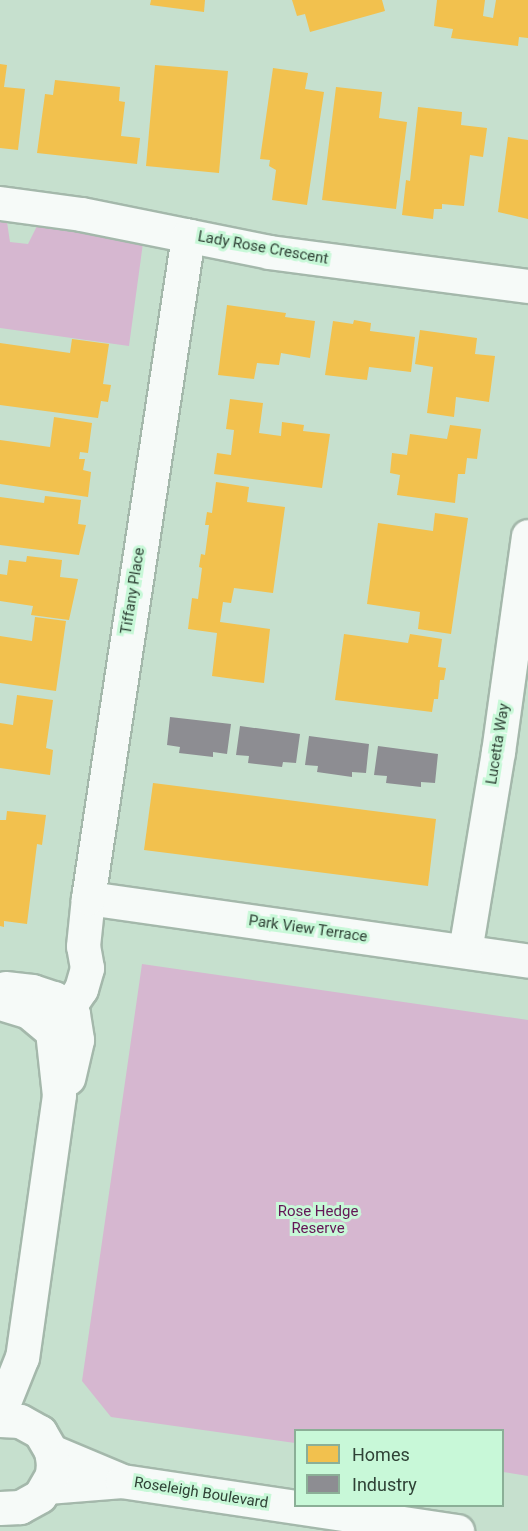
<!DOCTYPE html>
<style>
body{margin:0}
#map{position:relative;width:528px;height:1531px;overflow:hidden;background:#c6e0ce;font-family:Roboto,sans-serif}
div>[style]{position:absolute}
.green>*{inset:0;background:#d6b7d0}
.homes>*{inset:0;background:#f2c14e}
.industry>*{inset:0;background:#8d8d92}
.roads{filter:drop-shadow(2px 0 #a4b8ab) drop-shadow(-2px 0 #a4b8ab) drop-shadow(0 2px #a4b8ab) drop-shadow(0 -2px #a4b8ab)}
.minor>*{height:33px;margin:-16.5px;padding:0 16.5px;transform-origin:16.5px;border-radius:16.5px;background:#f6faf8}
.tertiary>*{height:33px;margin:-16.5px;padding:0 16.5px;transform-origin:16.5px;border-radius:16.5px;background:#f6faf8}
span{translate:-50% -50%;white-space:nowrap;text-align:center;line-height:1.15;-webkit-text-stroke:6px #c8f8d8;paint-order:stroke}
.street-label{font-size:15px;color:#2f4236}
.park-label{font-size:15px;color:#631656}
.legend{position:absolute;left:294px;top:1429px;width:210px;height:78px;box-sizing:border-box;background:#c8f8d8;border:2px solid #8baf97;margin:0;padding:8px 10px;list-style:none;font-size:18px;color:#2f4236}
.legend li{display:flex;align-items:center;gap:12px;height:30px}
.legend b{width:30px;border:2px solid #8baf97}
</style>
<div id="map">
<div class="green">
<i style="clip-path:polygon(0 221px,7px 222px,10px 242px,28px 244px,37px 226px,127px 237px,143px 243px,129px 346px,0 328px)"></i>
<i style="clip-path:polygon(142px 964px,528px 1020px,528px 1476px,503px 1472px,502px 1430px,296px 1430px,295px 1443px,111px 1417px,82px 1381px)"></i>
</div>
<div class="homes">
<i style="clip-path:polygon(151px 0,205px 0,204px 12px,150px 5px)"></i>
<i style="clip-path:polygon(292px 0,382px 0,385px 11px,310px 32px,305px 14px,297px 16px)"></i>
<i style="clip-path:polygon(437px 0,485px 0,483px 16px,493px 18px,496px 0,528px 0,528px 38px,519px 37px,518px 46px,451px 38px,453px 29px,434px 26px)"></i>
<i style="clip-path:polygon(0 64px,7px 65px,4px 87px,25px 89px,18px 150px,0 148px)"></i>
<i style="clip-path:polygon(155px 65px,228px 71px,219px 173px,146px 166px)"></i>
<i style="clip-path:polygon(273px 68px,308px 73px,305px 89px,324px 92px,307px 205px,272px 200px,276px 170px,269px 166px,270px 160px,260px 159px)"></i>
<i style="clip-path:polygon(55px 80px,120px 87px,119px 101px,125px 102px,121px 136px,140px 138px,137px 164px,37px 153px,45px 94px,53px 95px)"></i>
<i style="clip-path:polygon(336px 87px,382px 92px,379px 118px,407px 122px,396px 209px,322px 200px)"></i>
<i style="clip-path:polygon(418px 107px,462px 112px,461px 125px,487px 128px,483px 157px,470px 155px,464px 206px,442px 204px,442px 209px,434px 209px,433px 219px,402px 215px,406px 180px,410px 181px)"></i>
<i style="clip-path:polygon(508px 137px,528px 140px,528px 219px,498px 212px)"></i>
<i style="clip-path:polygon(227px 305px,286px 313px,285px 317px,315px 321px,310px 358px,281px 353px,279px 365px,257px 363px,254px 379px,218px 375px)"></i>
<i style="clip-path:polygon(354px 320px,371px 323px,370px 331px,415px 337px,411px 372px,369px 367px,367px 380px,325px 375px,333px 321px,353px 324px)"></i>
<i style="clip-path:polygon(420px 330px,477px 338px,475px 354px,495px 356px,489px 402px,456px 397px,454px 417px,427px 413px,433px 367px,415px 364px)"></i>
<i style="clip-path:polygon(72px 339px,109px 344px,103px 384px,111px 385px,108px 402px,101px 401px,98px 418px,0 405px,0 343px,70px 353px)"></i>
<i style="clip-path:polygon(230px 399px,263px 403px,259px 433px,281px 436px,282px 422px,304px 425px,303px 431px,330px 434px,322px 488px,214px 474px,217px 453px,231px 455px,234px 430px,226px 429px)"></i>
<i style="clip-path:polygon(54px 417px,92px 423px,88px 453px,80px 452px,79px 459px,85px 459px,83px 470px,91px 472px,88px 497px,0 484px,0 440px,50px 447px)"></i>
<i style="clip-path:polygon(450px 425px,481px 429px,477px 459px,467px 458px,465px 474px,458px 474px,455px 503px,397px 495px,400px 475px,390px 473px,392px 453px,407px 455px,410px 434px,447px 439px)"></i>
<i style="clip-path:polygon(216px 482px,249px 487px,247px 502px,285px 507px,273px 593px,234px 588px,231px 603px,223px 602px,220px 622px,270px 629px,264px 683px,212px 676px,217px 633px,188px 629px,192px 598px,198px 599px,202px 568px,199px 567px,201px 554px,205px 555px,209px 525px,205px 525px,207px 512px,212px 513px)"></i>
<i style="clip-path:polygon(45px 496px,81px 500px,78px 524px,86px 525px,79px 555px,0 545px,0 497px,44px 503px)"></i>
<i style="clip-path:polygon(435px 513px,468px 518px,451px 634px,418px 629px,420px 612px,367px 604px,378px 523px,433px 531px)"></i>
<i style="clip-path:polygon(27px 556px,62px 560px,60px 577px,78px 579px,69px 620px,31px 615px,33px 606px,0 601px,0 574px,7px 575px,9px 560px,26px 562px)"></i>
<i style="clip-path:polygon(35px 617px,66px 621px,56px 691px,0 683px,0 636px,32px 641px)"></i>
<i style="clip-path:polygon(344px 634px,408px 643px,410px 634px,442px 639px,438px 667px,446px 668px,444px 680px,440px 680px,438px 699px,434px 699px,432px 712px,335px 700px)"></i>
<i style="clip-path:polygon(17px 695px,53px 700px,46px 748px,53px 750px,50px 775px,0 768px,0 723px,13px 725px)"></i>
<i style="clip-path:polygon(153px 783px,436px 819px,428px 886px,144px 850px)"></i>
<i style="clip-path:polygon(7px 811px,46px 815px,42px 845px,37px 844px,27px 924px,4px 921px,4px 927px,0 926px,0 820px,6px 820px)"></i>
</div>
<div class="industry">
<i style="clip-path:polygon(170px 717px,231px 724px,227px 754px,213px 752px,213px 757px,179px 753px,180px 747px,167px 745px)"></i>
<i style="clip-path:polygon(240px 726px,300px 734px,296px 763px,283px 762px,282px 767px,248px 763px,249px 756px,236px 755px)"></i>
<i style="clip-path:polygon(309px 736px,369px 744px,366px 773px,352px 772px,352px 777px,317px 772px,318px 766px,305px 765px)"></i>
<i style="clip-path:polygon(378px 746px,438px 754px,435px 783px,421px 782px,421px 787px,386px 783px,387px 776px,374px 775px)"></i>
</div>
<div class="roads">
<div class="minor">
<i style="left:0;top:203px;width:82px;rotate:7.7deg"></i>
<i style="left:81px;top:214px;width:192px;rotate:11.4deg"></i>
<i style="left:269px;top:252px;width:261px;rotate:7.5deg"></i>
<i style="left:88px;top:898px;width:444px;rotate:8.1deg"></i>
<i style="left:465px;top:951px;width:202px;rotate:-80.6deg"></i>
<i style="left:498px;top:752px;width:218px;rotate:-82.1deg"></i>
<i style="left:45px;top:1023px;width:27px;rotate:-33deg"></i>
<i style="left:68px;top:1008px;width:23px;rotate:-56deg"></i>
<i style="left:81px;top:989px;width:22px;rotate:-74deg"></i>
<i style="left:87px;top:968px;width:22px;rotate:-100deg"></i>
<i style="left:83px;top:946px;width:48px;rotate:-84.1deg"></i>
<i style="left:88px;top:898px;width:670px;rotate:-81.41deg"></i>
<i style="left:51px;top:1451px;width:73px;rotate:22.7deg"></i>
<i style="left:47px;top:1487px;width:75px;rotate:-4.6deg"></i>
<i style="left:122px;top:1481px;width:339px;rotate:8.5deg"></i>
</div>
<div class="tertiary">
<i style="left:5px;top:988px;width:27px;rotate:6deg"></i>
<i style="left:32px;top:991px;width:23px;rotate:18deg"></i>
<i style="left:54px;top:998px;width:25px;rotate:40deg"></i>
<i style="left:73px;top:1014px;width:26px;rotate:81deg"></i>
<i style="left:77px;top:1040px;width:39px;rotate:103deg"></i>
<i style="left:0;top:1003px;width:30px;rotate:17deg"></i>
<i style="left:29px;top:1012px;width:30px;rotate:40deg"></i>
<i style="left:52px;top:1031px;width:64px;rotate:83.8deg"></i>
<i style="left:59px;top:1095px;width:265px;rotate:98deg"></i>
<i style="left:22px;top:1357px;width:59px;rotate:111.8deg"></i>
<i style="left:0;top:1420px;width:20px;rotate:3deg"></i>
<i style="left:20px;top:1421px;width:23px;rotate:29deg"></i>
<i style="left:40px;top:1432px;width:22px;rotate:60deg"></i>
<i style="left:51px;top:1451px;width:12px;rotate:81deg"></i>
<i style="left:53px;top:1463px;width:12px;rotate:95deg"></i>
<i style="left:52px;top:1475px;width:24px;rotate:120deg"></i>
<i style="left:40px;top:1496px;width:23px;rotate:151deg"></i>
<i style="left:20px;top:1507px;width:20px;rotate:177deg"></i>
</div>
</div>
<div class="street-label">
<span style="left:263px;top:248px;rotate:10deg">Lady Rose Crescent</span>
<span style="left:133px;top:591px;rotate:-81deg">Tiffany Place</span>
<span style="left:498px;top:744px;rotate:-81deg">Lucetta Way</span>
<span style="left:308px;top:929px;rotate:8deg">Park View Terrace</span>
<span style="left:201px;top:1493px;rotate:9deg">Roseleigh Boulevard</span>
</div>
<div class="park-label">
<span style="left:318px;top:1220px">Rose Hedge<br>Reserve</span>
</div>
<ul class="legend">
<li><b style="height:16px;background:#f2c14e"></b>Homes</li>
<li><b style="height:16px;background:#8d8d92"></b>Industry</li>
</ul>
</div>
